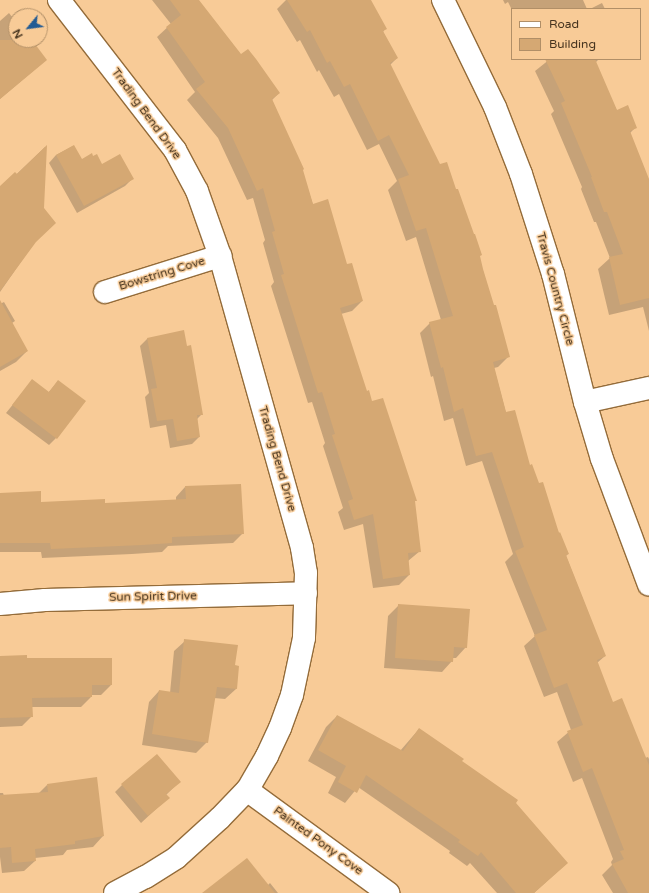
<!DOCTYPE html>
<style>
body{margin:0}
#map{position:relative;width:649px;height:893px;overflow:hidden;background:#f8cb97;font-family:"Varela Round",sans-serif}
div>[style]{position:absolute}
.shadow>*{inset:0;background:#0003}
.building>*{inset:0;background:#d5a873}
.roads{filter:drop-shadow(1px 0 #946c3a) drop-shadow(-1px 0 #946c3a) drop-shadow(0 1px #946c3a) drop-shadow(0 -1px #946c3a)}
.minor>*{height:22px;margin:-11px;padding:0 11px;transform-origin:11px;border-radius:11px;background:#fff}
.tertiary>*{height:22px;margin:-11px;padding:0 11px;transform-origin:11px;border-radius:11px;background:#fff}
span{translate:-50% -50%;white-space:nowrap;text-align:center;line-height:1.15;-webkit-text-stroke:3px #f8cb97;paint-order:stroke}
.street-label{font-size:12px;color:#46341f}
.legend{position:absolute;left:511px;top:8px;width:130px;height:52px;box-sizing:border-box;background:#f8cb97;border:1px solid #b18f67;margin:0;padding:5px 7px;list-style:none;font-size:12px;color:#46341f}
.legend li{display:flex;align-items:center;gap:8px;height:20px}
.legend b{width:20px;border:1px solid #b18f67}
.north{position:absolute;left:8px;top:8px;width:40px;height:40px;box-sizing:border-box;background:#f8cb97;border:1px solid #b18f67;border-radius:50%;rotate:241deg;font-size:11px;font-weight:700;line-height:16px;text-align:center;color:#46341f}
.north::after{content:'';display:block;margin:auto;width:14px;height:18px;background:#235b93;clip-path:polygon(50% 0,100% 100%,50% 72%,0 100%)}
</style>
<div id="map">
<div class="shadow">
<i style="clip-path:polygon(152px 0,198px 0,241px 55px,248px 50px,279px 93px,272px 100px,302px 170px,313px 205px,346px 265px,362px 301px,352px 311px,341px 314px,366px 392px,414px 502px,420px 551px,408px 561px,409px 575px,399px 585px,373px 588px,363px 524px,344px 530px,338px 512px,343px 508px,323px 446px,325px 443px,312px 402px,308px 403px,271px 286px,274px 282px,263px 243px,265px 240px,253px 198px,247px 200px,218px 138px,187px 100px,195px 92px,157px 37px,171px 24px)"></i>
<i style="clip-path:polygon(286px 0,369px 0,385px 29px,383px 32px,397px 58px,390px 65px,479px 257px,508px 357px,498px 367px,494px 368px,506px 413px,568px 554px,566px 556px,605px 656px,597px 663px,612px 703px,645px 758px,648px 757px,649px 759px,649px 893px,613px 893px,602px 875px,612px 865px,611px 862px,613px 859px,582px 778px,573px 782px,557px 742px,571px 730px,557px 692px,544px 697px,524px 646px,535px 636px,505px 562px,513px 554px,482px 461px,466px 466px,453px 418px,444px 421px,433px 376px,431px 377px,420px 333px,430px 323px,441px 320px,416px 237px,406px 241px,388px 190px,397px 181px,379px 144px,367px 150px,339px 94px,334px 97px,319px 70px,317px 72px,300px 40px,297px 42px,277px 9px)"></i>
<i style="clip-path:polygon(503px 0,583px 0,587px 9px,512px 10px,508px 2px,505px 4px)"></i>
<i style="clip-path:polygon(602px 3px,605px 9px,590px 9px)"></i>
<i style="clip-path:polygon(9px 13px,16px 22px,16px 40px,30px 40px,46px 60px,0 99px,0 21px)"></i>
<i style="clip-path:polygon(550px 59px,599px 59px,595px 63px,617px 111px,636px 127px,630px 133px,649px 181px,649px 331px,643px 307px,609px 315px,598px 269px,610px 258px,596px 222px,594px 222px,581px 189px,582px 187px,551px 114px,554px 111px,535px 71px)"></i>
<i style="clip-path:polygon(73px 146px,81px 160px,93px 157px,102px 165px,132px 179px,125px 186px,77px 213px,49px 163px,56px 155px)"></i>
<i style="clip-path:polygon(45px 147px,34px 243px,0 292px,0 190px)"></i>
<i style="clip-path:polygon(4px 302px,15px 321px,12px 323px,27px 351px,16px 362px,0 371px,0 304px)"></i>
<i style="clip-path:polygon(183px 332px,202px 414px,197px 419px,199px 437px,192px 444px,170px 448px,166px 425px,150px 428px,145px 397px,149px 393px,140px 346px,147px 339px)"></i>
<i style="clip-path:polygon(32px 381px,48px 393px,58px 381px,56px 438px,49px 445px,6px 413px)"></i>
<i style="clip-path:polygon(185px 487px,243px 533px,233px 543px,168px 546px,162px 552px,132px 554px,42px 558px,41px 552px,0 552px,0 494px,40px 503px,104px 504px,176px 501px,176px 497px)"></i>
<i style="clip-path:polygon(399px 605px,466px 647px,456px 658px,453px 658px,452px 661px,442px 672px,384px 668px,388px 616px)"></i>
<i style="clip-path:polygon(185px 641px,234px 666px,236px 689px,225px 699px,214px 698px,207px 742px,196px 753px,142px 745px,149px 702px,159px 691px,170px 693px,174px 651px)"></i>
<i style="clip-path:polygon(0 657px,26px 659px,111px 685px,101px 695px,91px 695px,91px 697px,81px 707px,31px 707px,32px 716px,22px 726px,0 727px)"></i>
<i style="clip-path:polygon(337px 716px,400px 751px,419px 729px,461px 761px,567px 863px,534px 893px,497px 893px,470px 863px,467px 866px,449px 853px,450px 851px,358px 787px,345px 803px,328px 793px,336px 777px,308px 761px,326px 727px)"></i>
<i style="clip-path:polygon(179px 782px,166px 795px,168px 798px,141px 823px,115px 792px,122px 785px)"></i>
<i style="clip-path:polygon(47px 785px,103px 836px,93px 847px,67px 850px,63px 855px,35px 858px,35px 861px,24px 871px,2px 873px,0 857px,0 793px,3px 793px,4px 796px,39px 793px)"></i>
<i style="clip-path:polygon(270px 883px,278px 893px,204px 893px,267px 886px)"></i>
</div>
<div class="building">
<i style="clip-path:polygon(170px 0,199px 0,241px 54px,248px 49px,256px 59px,280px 93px,272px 99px,304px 169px,303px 170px,313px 204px,328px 199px,347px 264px,352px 263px,363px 301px,340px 308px,367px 391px,369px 390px,372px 401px,383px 398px,417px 501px,415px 501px,421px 552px,408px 553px,410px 575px,383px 579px,373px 514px,354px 520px,348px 501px,353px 499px,332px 435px,335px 434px,322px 392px,318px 393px,281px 275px,284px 274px,272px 232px,275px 231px,263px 188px,257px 191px,228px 128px,196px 89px,205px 82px,166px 27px,181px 15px)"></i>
<i style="clip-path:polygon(287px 0,371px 0,387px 29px,383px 31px,398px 58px,390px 63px,440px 164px,447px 162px,456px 189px,458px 189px,474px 234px,475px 234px,482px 255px,480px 256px,483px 269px,494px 305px,496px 305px,510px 357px,493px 362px,506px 412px,515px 410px,530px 465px,532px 464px,539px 483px,543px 482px,559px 533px,560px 532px,569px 554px,566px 555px,606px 656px,597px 660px,613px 702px,622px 698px,649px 765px,649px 893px,628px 893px,612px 864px,624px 859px,620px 851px,624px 850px,592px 768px,583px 772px,567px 731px,583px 725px,567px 683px,554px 688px,534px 635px,547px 630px,515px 551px,524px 547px,492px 452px,476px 456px,463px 408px,454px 412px,443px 367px,441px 368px,429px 322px,453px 316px,426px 228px,416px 231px,398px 179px,409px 175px,389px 135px,378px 141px,350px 84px,344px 87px,330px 61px,327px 63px,310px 30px,307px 32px)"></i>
<i style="clip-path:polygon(0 40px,32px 40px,47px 60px,0 99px)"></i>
<i style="clip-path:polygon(545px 59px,595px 59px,617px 110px,628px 105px,637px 128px,630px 131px,649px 179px,649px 298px,620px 305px,609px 257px,623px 254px,607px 212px,604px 212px,591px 177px,592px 177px,561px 103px,565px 101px)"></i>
<i style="clip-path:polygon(47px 145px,44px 208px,56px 223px,36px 242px,0 291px,0 186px,15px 172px,17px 174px)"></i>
<i style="clip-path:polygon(74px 145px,82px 159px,92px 153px,93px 156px,97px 154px,102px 164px,120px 154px,134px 179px,84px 206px,56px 155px)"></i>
<i style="clip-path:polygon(0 300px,28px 351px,0 367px)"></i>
<i style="clip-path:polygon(184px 330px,187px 346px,191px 345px,203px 415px,197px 415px,200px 437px,177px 441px,173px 419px,157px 421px,151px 389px,157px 388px,147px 338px)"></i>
<i style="clip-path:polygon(32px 379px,49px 392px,58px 380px,86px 401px,57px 439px,12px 405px)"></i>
<i style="clip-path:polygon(241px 484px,244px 534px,172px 537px,172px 543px,142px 545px,51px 549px,50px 543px,0 543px,0 493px,41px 491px,41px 502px,105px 499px,105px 503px,186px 499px,185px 486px)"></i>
<i style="clip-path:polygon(398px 604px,470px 609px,467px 648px,454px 647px,453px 662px,395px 658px)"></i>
<i style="clip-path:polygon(184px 639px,238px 645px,235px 665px,239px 666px,237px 689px,217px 687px,208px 743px,152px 734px,159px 690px,179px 693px)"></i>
<i style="clip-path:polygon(27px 655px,27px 658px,112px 658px,112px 685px,92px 685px,92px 697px,32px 698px,33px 717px,0 718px,0 656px)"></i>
<i style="clip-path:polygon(337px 715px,403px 751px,419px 728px,464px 759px,462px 761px,518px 800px,516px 803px,568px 863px,534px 893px,516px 893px,481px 852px,478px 856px,458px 842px,460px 840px,366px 775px,357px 793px,338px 782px,346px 766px,318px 750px)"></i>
<i style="clip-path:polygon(157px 754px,181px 782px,166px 794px,170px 798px,148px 816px,121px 784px)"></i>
<i style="clip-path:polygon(97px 777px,104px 836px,75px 841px,75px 844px,35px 849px,36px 861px,12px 863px,11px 847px,0 848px,0 795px,48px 792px,47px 784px)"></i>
<i style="clip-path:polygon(247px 858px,275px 893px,202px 893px)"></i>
</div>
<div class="roads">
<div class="minor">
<i style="left:59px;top:0;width:190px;rotate:52.3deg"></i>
<i style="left:175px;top:150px;width:47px;rotate:61.8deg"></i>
<i style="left:197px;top:191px;width:69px;rotate:70.5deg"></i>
<i style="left:220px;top:256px;width:303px;rotate:74.3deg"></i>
<i style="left:302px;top:548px;width:25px;rotate:81deg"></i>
<i style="left:306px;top:573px;width:65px;rotate:91.8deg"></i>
<i style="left:304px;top:638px;width:58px;rotate:101.9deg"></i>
<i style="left:292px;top:695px;width:35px;rotate:110deg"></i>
<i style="left:280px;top:728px;width:31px;rotate:115deg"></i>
<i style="left:267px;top:756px;width:39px;rotate:120deg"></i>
<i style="left:247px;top:790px;width:39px;rotate:134deg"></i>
<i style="left:220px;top:818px;width:59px;rotate:137.7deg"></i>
<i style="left:176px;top:858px;width:36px;rotate:148deg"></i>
<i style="left:145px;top:877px;width:34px;rotate:152deg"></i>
<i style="left:105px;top:292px;width:121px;rotate:-17.4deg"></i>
<i style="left:585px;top:402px;width:66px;rotate:-12.3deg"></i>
<i style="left:0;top:604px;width:45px;rotate:-5.1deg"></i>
<i style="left:45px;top:600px;width:261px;rotate:-1.5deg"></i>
<i style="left:247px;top:790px;width:175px;rotate:36.1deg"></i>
</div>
<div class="tertiary">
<i style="left:443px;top:0;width:119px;rotate:64.1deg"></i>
<i style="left:495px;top:107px;width:72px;rotate:68.8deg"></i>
<i style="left:521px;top:174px;width:105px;rotate:72.3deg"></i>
<i style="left:553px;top:274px;width:132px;rotate:76deg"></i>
<i style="left:585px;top:402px;width:59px;rotate:73.4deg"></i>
<i style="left:602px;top:459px;width:134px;rotate:69.5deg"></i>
</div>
</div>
<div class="street-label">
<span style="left:146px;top:114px;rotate:54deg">Trading Bend Drive</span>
<span style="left:162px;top:274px;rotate:-17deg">Bowstring Cove</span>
<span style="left:555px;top:289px;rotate:75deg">Travis Country Circle</span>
<span style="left:277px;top:459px;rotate:74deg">Trading Bend Drive</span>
<span style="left:153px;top:597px;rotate:-1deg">Sun Spirit Drive</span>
<span style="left:318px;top:841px;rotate:36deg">Painted Pony Cove</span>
</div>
<ul class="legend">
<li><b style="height:5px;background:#fff"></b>Road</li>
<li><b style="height:11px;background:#d5a873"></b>Building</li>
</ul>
<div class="north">N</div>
</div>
